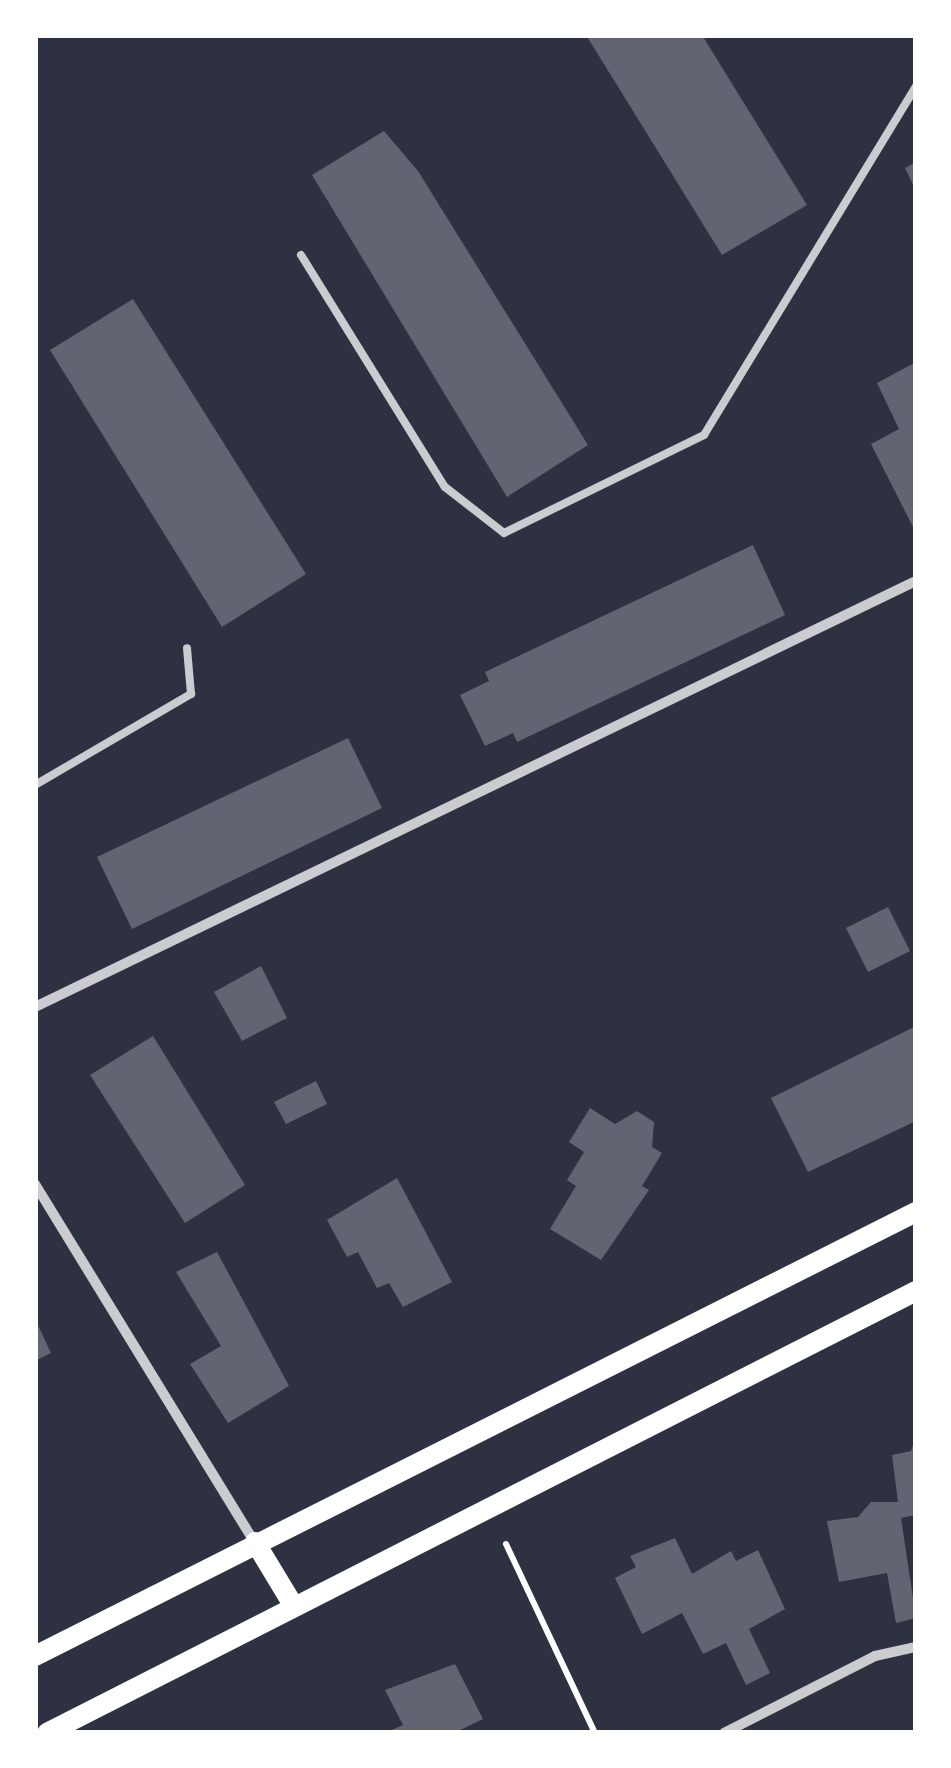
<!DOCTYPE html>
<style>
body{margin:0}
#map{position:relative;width:951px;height:1768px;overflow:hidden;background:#2d3142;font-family:Lato,sans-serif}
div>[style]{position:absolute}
.building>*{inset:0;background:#626471}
.path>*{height:6px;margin:-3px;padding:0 3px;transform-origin:3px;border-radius:3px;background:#fff}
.service>*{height:8px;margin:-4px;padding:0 4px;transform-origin:4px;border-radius:4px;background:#caccd0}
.minor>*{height:10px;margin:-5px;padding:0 5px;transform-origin:5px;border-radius:5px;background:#caccd0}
.secondary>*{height:20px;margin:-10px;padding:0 10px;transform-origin:10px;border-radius:10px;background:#fff}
span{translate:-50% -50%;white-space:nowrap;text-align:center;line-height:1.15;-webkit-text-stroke:9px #fff;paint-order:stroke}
.frame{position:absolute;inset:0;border:38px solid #fff;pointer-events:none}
</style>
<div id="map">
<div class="building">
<i style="clip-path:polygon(586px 35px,702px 35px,807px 205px,722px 255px)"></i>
<i style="clip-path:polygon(384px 131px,418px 171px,588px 445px,507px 497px,312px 175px)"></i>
<i style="clip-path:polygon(916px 162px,916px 191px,905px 168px)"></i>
<i style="clip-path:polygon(133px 299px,306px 574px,222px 627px,50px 350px)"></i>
<i style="clip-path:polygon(916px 362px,916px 533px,871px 444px,899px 429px,877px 383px)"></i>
<i style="clip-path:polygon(753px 545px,785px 615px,517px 742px,513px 733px,485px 746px,460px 695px,489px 681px,485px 672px)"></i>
<i style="clip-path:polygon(348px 738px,382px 808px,132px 929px,97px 857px)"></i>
<i style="clip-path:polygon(888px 907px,910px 951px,868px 972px,846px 928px)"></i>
<i style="clip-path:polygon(261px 966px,287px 1018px,242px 1041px,214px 992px)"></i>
<i style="clip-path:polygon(916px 1026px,916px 1121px,808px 1172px,771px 1098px)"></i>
<i style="clip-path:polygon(153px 1036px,245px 1185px,185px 1223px,90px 1075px)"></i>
<i style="clip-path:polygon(316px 1081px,327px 1104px,286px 1124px,274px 1102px)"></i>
<i style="clip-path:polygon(590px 1108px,615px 1124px,637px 1111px,654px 1122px,652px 1147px,662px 1153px,642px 1186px,649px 1190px,601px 1260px,550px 1229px,576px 1186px,567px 1180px,584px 1152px,569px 1142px)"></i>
<i style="clip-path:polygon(397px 1178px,452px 1282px,403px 1307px,389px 1283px,377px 1288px,358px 1252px,347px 1257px,327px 1220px)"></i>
<i style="clip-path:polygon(217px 1252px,289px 1386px,228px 1423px,190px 1364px,221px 1346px,176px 1272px)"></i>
<i style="clip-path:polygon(35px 1319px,51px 1353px,35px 1361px)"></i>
<i style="clip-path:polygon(916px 1436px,916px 1515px,901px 1518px,916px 1618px,896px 1623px,887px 1573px,839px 1582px,827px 1521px,858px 1517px,871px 1502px,898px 1502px,892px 1455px,911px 1451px)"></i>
<i style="clip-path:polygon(675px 1538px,692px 1574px,731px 1551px,736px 1561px,758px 1550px,785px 1609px,749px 1629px,770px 1673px,746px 1685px,726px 1643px,703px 1654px,682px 1613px,642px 1634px,615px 1578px,636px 1567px,630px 1556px)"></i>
<i style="clip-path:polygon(455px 1664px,483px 1719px,454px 1733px,385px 1733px,403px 1725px,385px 1690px)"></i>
</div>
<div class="path">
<i style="left:506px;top:1544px;width:209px;rotate:64.8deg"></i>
</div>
<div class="service">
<i style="left:301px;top:255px;width:273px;rotate:58.2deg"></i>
<i style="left:445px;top:487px;width:75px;rotate:37.9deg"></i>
<i style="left:504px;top:533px;width:223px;rotate:-26.1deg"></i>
<i style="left:704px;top:435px;width:408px;rotate:-58.7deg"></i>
<i style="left:35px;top:785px;width:181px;rotate:-30.3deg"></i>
<i style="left:191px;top:694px;width:46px;rotate:-95deg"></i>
</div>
<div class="minor">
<i style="left:35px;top:1007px;width:979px;rotate:-25.81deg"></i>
<i style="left:35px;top:1184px;width:419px;rotate:58.5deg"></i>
<i style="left:724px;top:1733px;width:169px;rotate:-27deg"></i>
<i style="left:875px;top:1656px;width:42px;rotate:-12.4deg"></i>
</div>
<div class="secondary">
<i style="left:255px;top:1542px;width:71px;rotate:58.8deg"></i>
<i style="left:35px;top:1656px;width:987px;rotate:-26.75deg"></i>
<i style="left:47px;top:1733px;width:975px;rotate:-26.96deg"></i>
</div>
<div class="frame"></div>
</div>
